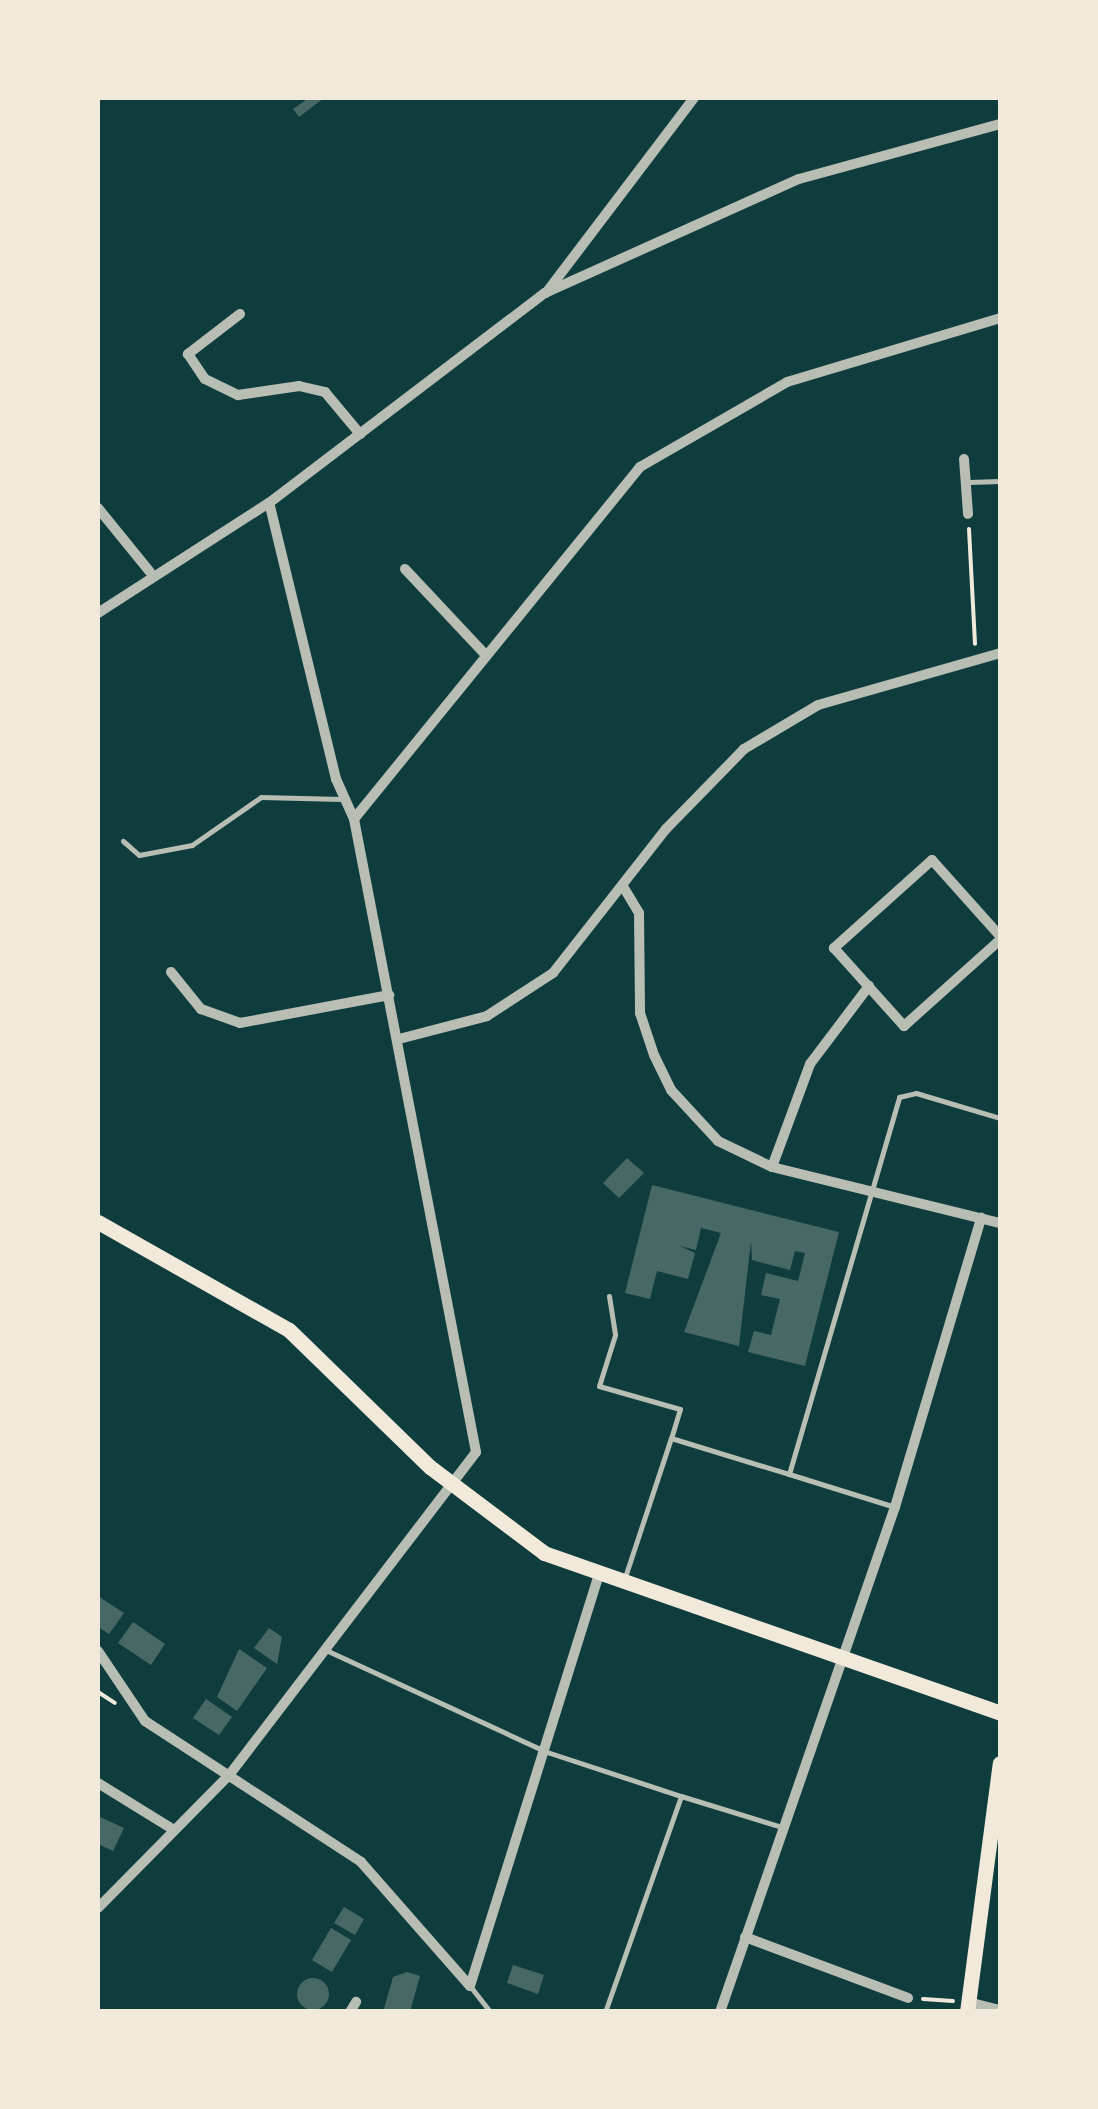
<!DOCTYPE html>
<style>
body{margin:0}
#map{position:relative;width:1098px;height:2109px;overflow:hidden;background:#0f3d3e;font-family:Rubik,sans-serif}
div>[style]{position:absolute}
.building>*{inset:0;background:#486865}
.round{border-radius:50%}
.path>*{height:4px;margin:-2px;padding:0 2px;transform-origin:2px;border-radius:2px;background:#f1e9da}
.service>*{height:5px;margin:-2.5px;padding:0 2.5px;transform-origin:2.5px;border-radius:2.5px;background:#b8beb3}
.minor>*{height:10px;margin:-5px;padding:0 5px;transform-origin:5px;border-radius:5px;background:#b8beb3}
.secondary>*{height:15px;margin:-7.5px;padding:0 7.5px;transform-origin:7.5px;border-radius:7.5px;background:#f1e9da}
span{translate:-50% -50%;white-space:nowrap;text-align:center;line-height:1.15;-webkit-text-stroke:10px #f1e9da;paint-order:stroke}
.frame{position:absolute;inset:0;border:100px solid #f1e9da;pointer-events:none}
</style>
<div id="map">
<div class="building">
<i style="clip-path:polygon(309px 98px,324px 98px,299px 117px,293px 109px)"></i>
<i style="clip-path:polygon(627px 1158px,644px 1173px,619px 1198px,603px 1183px)"></i>
<i style="clip-path:polygon(652px 1185px,839px 1232px,805px 1366px,748px 1352px,754px 1331px,771px 1335px,780px 1299px,761px 1295px,766px 1273px,798px 1281px,805px 1253px,795px 1251px,790px 1270px,752px 1260px,751px 1241px,739px 1346px,684px 1332px,721px 1233px,701px 1228px,696px 1250px,680px 1246px,695px 1253px,688px 1279px,657px 1271px,650px 1299px,625px 1293px)"></i>
<i style="clip-path:polygon(98px 1596px,124px 1613px,109px 1634px,98px 1627px)"></i>
<i style="clip-path:polygon(133px 1622px,165px 1644px,151px 1665px,118px 1643px)"></i>
<i style="clip-path:polygon(269px 1628px,282px 1637px,277px 1664px,254px 1648px)"></i>
<i style="clip-path:polygon(239px 1649px,267px 1668px,237px 1711px,217px 1697px)"></i>
<i style="clip-path:polygon(206px 1699px,232px 1717px,219px 1735px,193px 1718px)"></i>
<i style="clip-path:polygon(98px 1816px,124px 1828px,113px 1851px,98px 1844px)"></i>
<i style="clip-path:polygon(344px 1907px,364px 1919px,355px 1935px,334px 1923px)"></i>
<i style="clip-path:polygon(331px 1928px,351px 1940px,332px 1972px,312px 1960px)"></i>
<i style="clip-path:polygon(513px 1965px,544px 1975px,538px 1994px,507px 1983px)"></i>
<i style="clip-path:polygon(407px 1972px,420px 1976px,410px 2012px,383px 2012px,393px 1977px)"></i>
<i class="round" style="left:297px;top:1978px;width:32px;height:32px"></i>
</div>
<div class="path">
<i style="left:969px;top:529px;width:115px;rotate:87deg"></i>
<i style="left:98px;top:1692px;width:20px;rotate:33deg"></i>
<i style="left:923px;top:1999px;width:30px;rotate:4deg"></i>
</div>
<div class="service">
<i style="left:969px;top:482px;width:31px;rotate:-2deg"></i>
<i style="left:123px;top:841px;width:21px;rotate:41deg"></i>
<i style="left:139px;top:855px;width:54px;rotate:-10.7deg"></i>
<i style="left:192px;top:845px;width:84px;rotate:-34.8deg"></i>
<i style="left:261px;top:797px;width:81px;rotate:1.4deg"></i>
<i style="left:609px;top:1296px;width:39px;rotate:81deg"></i>
<i style="left:615px;top:1335px;width:53px;rotate:107.4deg"></i>
<i style="left:599px;top:1386px;width:84px;rotate:15.9deg"></i>
<i style="left:680px;top:1409px;width:30px;rotate:107deg"></i>
<i style="left:671px;top:1438px;width:123px;rotate:17deg"></i>
<i style="left:895px;top:1507px;width:111px;rotate:-162.7deg"></i>
<i style="left:789px;top:1474px;width:393px;rotate:-73.7deg"></i>
<i style="left:899px;top:1097px;width:17px;rotate:-13deg"></i>
<i style="left:916px;top:1093px;width:88px;rotate:16.6deg"></i>
<i style="left:625px;top:1577px;width:146px;rotate:-71.7deg"></i>
<i style="left:328px;top:1651px;width:241px;rotate:24.8deg"></i>
<i style="left:547px;top:1752px;width:141px;rotate:18.2deg"></i>
<i style="left:470px;top:1986px;width:33px;rotate:52deg"></i>
<i style="left:605px;top:2012px;width:229px;rotate:-70.6deg"></i>
<i style="left:681px;top:1796px;width:106px;rotate:17.1deg"></i>
</div>
<div class="minor">
<i style="left:546px;top:293px;width:245px;rotate:-52.8deg"></i>
<i style="left:240px;top:314px;width:66px;rotate:142.4deg"></i>
<i style="left:188px;top:354px;width:30px;rotate:56deg"></i>
<i style="left:205px;top:379px;width:37px;rotate:26deg"></i>
<i style="left:238px;top:395px;width:62px;rotate:-8.4deg"></i>
<i style="left:299px;top:386px;width:27px;rotate:13deg"></i>
<i style="left:325px;top:392px;width:55px;rotate:50.2deg"></i>
<i style="left:964px;top:459px;width:55px;rotate:85.8deg"></i>
<i style="left:98px;top:508px;width:82px;rotate:50.9deg"></i>
<i style="left:405px;top:569px;width:115px;rotate:46.8deg"></i>
<i style="left:98px;top:613px;width:203px;rotate:-32.8deg"></i>
<i style="left:269px;top:503px;width:347px;rotate:-37.3deg"></i>
<i style="left:545px;top:293px;width:278px;rotate:-24.2deg"></i>
<i style="left:799px;top:179px;width:208px;rotate:-15.3deg"></i>
<i style="left:354px;top:819px;width:454px;rotate:-50.9deg"></i>
<i style="left:640px;top:467px;width:170px;rotate:-30deg"></i>
<i style="left:787px;top:382px;width:222px;rotate:-16.7deg"></i>
<i style="left:624px;top:888px;width:29px;rotate:59deg"></i>
<i style="left:639px;top:913px;width:100px;rotate:89.4deg"></i>
<i style="left:640px;top:1013px;width:44px;rotate:71.6deg"></i>
<i style="left:654px;top:1055px;width:39px;rotate:64deg"></i>
<i style="left:671px;top:1090px;width:69px;rotate:47.3deg"></i>
<i style="left:718px;top:1141px;width:60px;rotate:25.7deg"></i>
<i style="left:772px;top:1167px;width:235px;rotate:13.8deg"></i>
<i style="left:1000px;top:936px;width:102px;rotate:-131.8deg"></i>
<i style="left:932px;top:860px;width:132px;rotate:138.1deg"></i>
<i style="left:834px;top:948px;width:105px;rotate:48.1deg"></i>
<i style="left:904px;top:1026px;width:129px;rotate:-41.9deg"></i>
<i style="left:171px;top:972px;width:48px;rotate:51deg"></i>
<i style="left:201px;top:1009px;width:41px;rotate:19.7deg"></i>
<i style="left:240px;top:1023px;width:152px;rotate:-10.6deg"></i>
<i style="left:399px;top:1039px;width:91px;rotate:-14.6deg"></i>
<i style="left:487px;top:1016px;width:79px;rotate:-33.1deg"></i>
<i style="left:553px;top:973px;width:183px;rotate:-51.9deg"></i>
<i style="left:666px;top:829px;width:112px;rotate:-45.7deg"></i>
<i style="left:744px;top:749px;width:86px;rotate:-30.7deg"></i>
<i style="left:818px;top:705px;width:189px;rotate:-15.9deg"></i>
<i style="left:772px;top:1167px;width:110px;rotate:-69.7deg"></i>
<i style="left:810px;top:1064px;width:98px;rotate:-52.9deg"></i>
<i style="left:98px;top:1651px;width:84px;rotate:56.1deg"></i>
<i style="left:145px;top:1721px;width:258px;rotate:33.1deg"></i>
<i style="left:361px;top:1862px;width:165px;rotate:48.7deg"></i>
<i style="left:98px;top:1783px;width:89px;rotate:31.7deg"></i>
<i style="left:98px;top:1908px;width:188px;rotate:-45.4deg"></i>
<i style="left:230px;top:1774px;width:405px;rotate:-52.6deg"></i>
<i style="left:476px;top:1452px;width:645px;rotate:-100.91deg"></i>
<i style="left:354px;top:819px;width:44px;rotate:-114.2deg"></i>
<i style="left:336px;top:779px;width:284px;rotate:-103.6deg"></i>
<i style="left:745px;top:1937px;width:174px;rotate:20.5deg"></i>
<i style="left:470px;top:1986px;width:434px;rotate:-72.6deg"></i>
<i style="left:968px;top:2002px;width:33px;rotate:14deg"></i>
<i style="left:350px;top:2012px;width:12px;rotate:-59deg"></i>
<i style="left:720px;top:2012px;width:534px;rotate:-70.89deg"></i>
<i style="left:895px;top:1507px;width:302px;rotate:-73.4deg"></i>
</div>
<div class="secondary">
<i style="left:98px;top:1222px;width:219px;rotate:29.5deg"></i>
<i style="left:289px;top:1330px;width:197px;rotate:44.2deg"></i>
<i style="left:430px;top:1467px;width:143px;rotate:37deg"></i>
<i style="left:544px;top:1553px;width:483px;rotate:19.3deg"></i>
<i style="left:967px;top:2012px;width:251px;rotate:-82.5deg"></i>
</div>
<div class="frame"></div>
</div>
